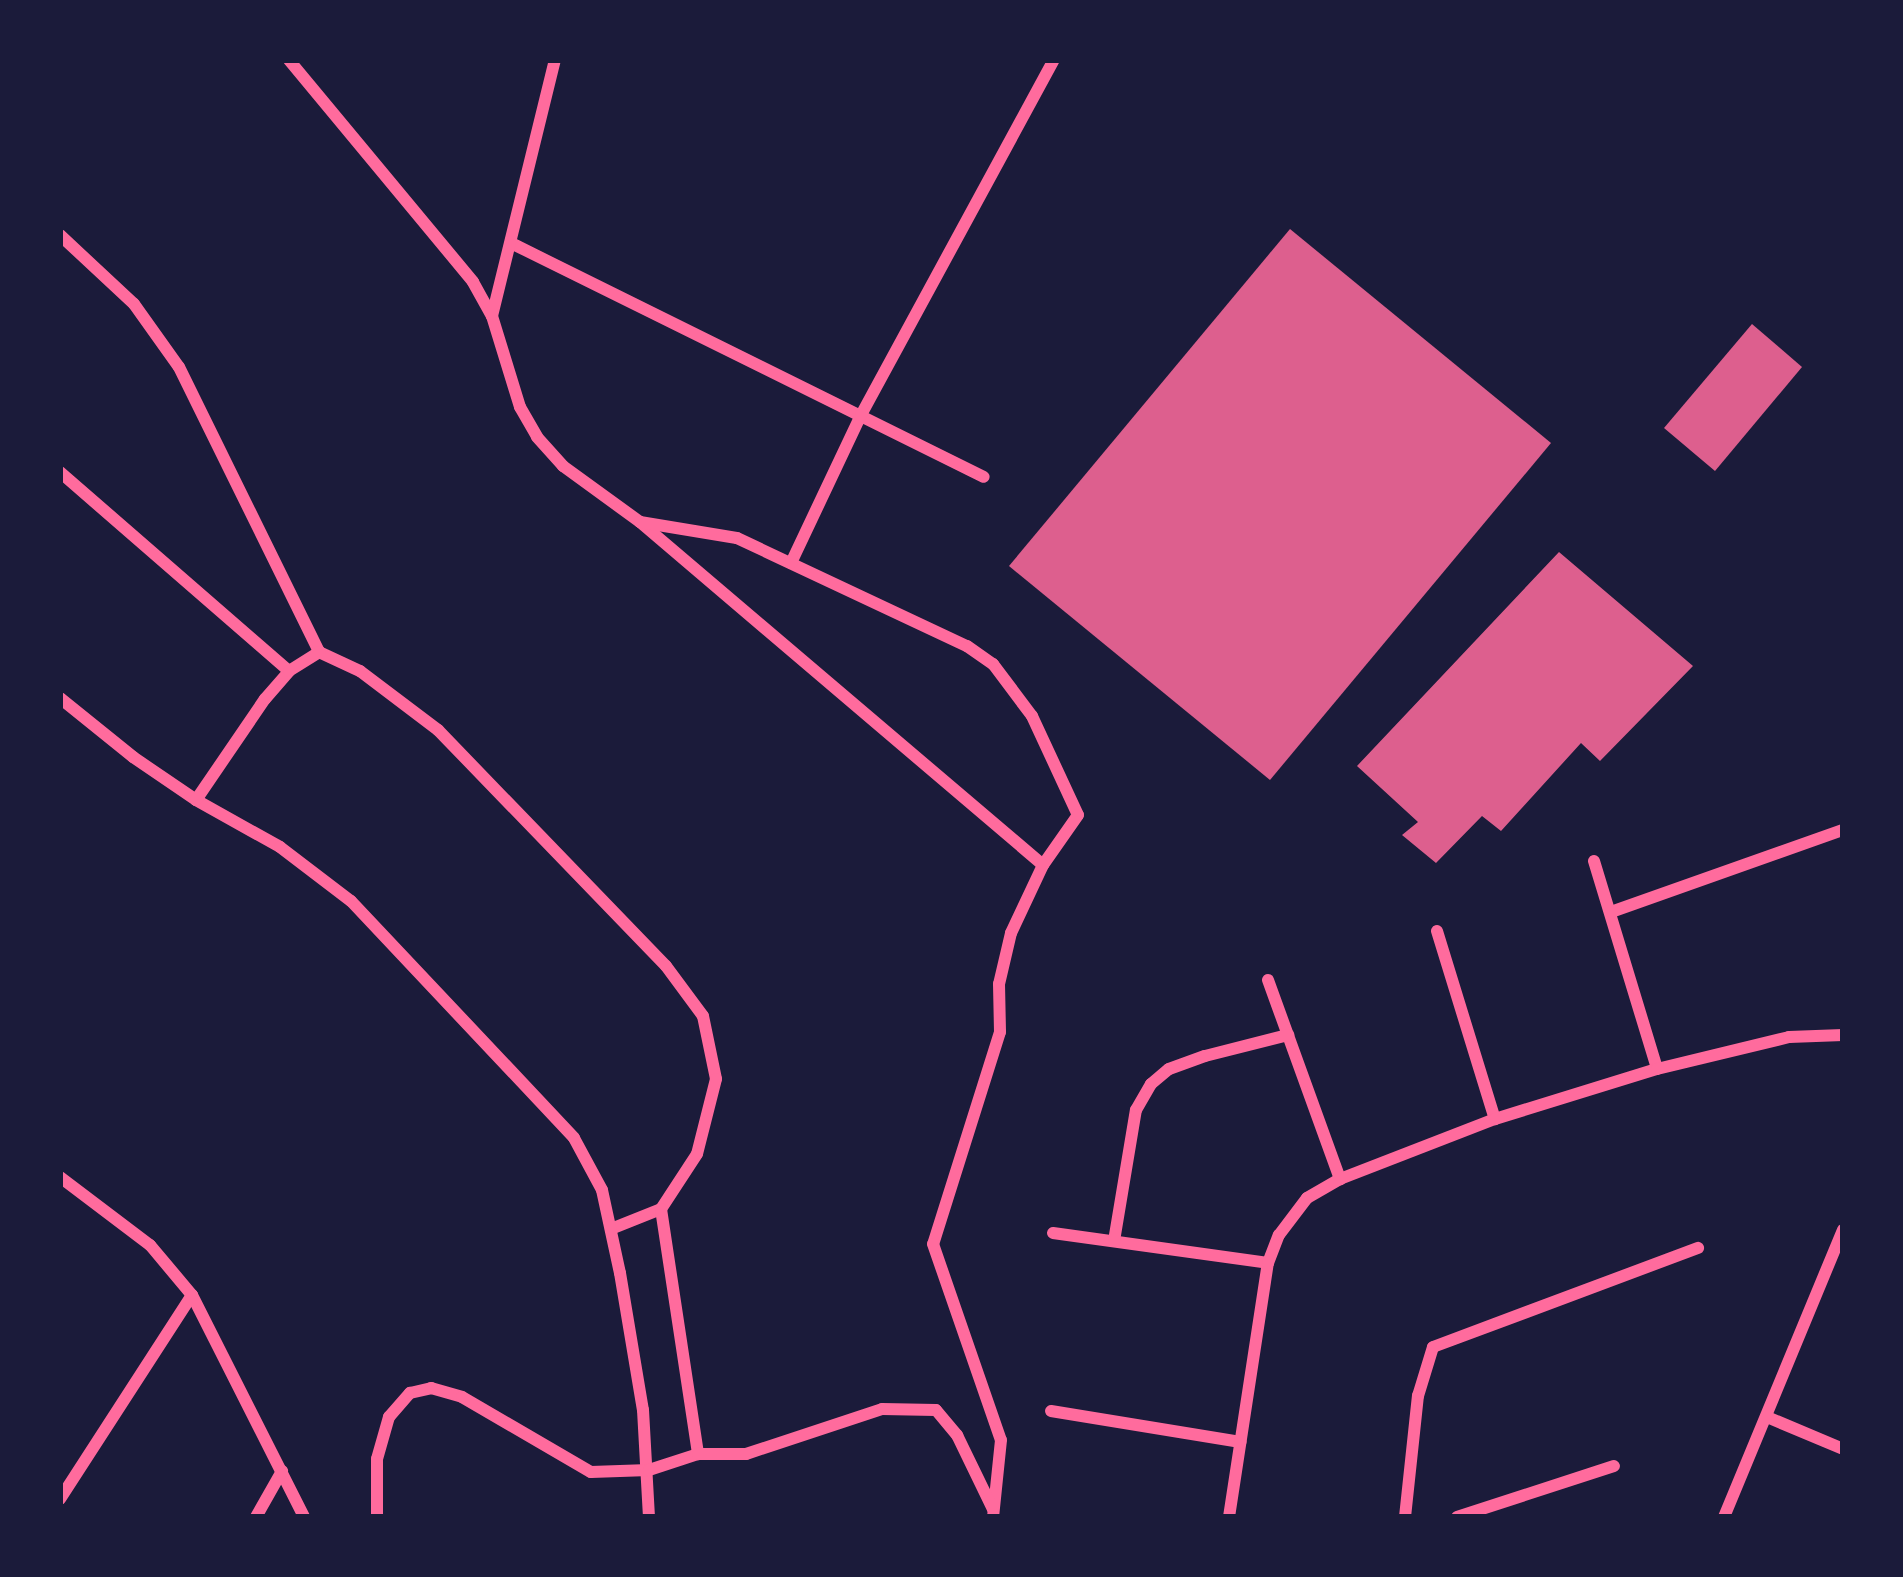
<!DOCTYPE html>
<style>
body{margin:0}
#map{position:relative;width:1903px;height:1577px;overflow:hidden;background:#1b1b3a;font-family:"PT Sans Narrow",sans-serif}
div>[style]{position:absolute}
.building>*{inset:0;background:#dd5f8e}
.minor>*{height:12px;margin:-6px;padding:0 6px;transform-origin:6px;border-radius:6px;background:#ff6b9d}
span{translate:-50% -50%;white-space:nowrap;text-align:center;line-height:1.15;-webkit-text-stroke:9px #1b1b3a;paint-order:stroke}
.frame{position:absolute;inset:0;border:63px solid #1b1b3a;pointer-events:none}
</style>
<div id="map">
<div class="building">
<i style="clip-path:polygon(1290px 229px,1551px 443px,1270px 780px,1009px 566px)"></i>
<i style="clip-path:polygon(1752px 324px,1802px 367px,1715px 471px,1664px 428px)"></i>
<i style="clip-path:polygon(1559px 552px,1693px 666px,1600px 761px,1581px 743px,1501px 831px,1482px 816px,1436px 863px,1402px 835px,1418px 822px,1357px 766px)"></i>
</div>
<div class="minor">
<i style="left:289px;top:60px;width:288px;rotate:50.3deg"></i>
<i style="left:473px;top:282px;width:39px;rotate:61deg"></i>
<i style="left:492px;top:316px;width:95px;rotate:72.9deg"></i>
<i style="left:520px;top:407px;width:34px;rotate:60deg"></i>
<i style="left:537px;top:437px;width:39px;rotate:48deg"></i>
<i style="left:563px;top:466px;width:95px;rotate:36deg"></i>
<i style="left:640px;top:522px;width:529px;rotate:40.4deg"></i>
<i style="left:60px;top:235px;width:101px;rotate:43deg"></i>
<i style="left:134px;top:304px;width:77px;rotate:54.5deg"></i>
<i style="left:179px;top:367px;width:318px;rotate:63.8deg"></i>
<i style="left:513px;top:244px;width:525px;rotate:26.32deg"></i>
<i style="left:492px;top:316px;width:264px;rotate:-76.2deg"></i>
<i style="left:60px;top:472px;width:303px;rotate:41deg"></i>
<i style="left:640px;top:522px;width:98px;rotate:9.4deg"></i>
<i style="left:737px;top:538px;width:254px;rotate:25.2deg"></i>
<i style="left:967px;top:646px;width:32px;rotate:35deg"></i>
<i style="left:993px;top:664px;width:65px;rotate:53.1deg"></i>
<i style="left:1032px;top:716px;width:109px;rotate:65.1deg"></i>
<i style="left:1078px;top:815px;width:61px;rotate:125deg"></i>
<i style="left:1043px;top:865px;width:75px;rotate:115.2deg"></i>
<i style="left:1011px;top:933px;width:52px;rotate:103.2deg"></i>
<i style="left:999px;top:984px;width:48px;rotate:88.8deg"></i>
<i style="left:1000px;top:1032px;width:222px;rotate:107.5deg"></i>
<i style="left:933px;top:1244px;width:207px;rotate:70.9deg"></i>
<i style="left:1001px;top:1440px;width:77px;rotate:95.9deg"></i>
<i style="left:791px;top:563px;width:164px;rotate:-64.7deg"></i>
<i style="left:861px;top:415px;width:404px;rotate:-61.5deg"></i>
<i style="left:319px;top:652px;width:45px;rotate:24.9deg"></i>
<i style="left:360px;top:671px;width:98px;rotate:37.1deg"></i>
<i style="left:438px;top:730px;width:328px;rotate:46deg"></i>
<i style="left:666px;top:966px;width:62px;rotate:53.5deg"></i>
<i style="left:703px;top:1016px;width:64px;rotate:78.3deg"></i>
<i style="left:716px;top:1079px;width:77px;rotate:104.2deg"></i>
<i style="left:697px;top:1154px;width:66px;rotate:123.2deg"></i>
<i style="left:661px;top:1209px;width:54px;rotate:158.2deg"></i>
<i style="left:60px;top:698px;width:94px;rotate:38.9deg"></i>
<i style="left:133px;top:757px;width:76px;rotate:34.3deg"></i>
<i style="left:196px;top:800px;width:96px;rotate:29.2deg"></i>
<i style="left:280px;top:847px;width:89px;rotate:37.3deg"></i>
<i style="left:351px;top:901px;width:325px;rotate:46.7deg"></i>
<i style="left:574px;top:1138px;width:59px;rotate:61.7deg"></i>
<i style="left:602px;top:1190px;width:85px;rotate:77.8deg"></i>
<i style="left:620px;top:1273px;width:139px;rotate:80.5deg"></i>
<i style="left:643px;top:1410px;width:107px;rotate:86.8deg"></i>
<i style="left:196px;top:800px;width:122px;rotate:-55.7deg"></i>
<i style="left:265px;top:699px;width:37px;rotate:-49deg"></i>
<i style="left:289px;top:671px;width:36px;rotate:-32deg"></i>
<i style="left:1594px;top:861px;width:217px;rotate:73.1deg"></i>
<i style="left:1611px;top:912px;width:246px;rotate:-19.5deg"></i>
<i style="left:1437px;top:931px;width:197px;rotate:72.9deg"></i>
<i style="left:1268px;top:980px;width:212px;rotate:70.1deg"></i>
<i style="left:60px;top:1177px;width:113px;rotate:37.1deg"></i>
<i style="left:150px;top:1245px;width:65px;rotate:50deg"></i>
<i style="left:192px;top:1295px;width:249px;rotate:63.2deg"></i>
<i style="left:661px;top:1209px;width:248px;rotate:81.4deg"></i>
<i style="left:1053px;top:1233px;width:217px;rotate:7.9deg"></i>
<i style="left:1114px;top:1241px;width:133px;rotate:-80.5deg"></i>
<i style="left:1136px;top:1110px;width:30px;rotate:-60deg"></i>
<i style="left:1151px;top:1084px;width:23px;rotate:-40deg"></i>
<i style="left:1169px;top:1069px;width:38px;rotate:-20deg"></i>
<i style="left:1205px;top:1056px;width:86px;rotate:-14.2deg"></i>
<i style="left:1051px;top:1411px;width:192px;rotate:9.3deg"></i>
<i style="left:1767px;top:1417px;width:82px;rotate:22.8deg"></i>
<i style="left:60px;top:1499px;width:243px;rotate:-57.1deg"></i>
<i style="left:256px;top:1517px;width:53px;rotate:-60.5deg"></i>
<i style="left:377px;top:1517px;width:58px;rotate:-90deg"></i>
<i style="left:377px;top:1459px;width:44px;rotate:-74.1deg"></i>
<i style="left:389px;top:1417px;width:32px;rotate:-49deg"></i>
<i style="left:410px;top:1393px;width:22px;rotate:-13deg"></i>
<i style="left:431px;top:1388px;width:32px;rotate:16deg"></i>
<i style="left:462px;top:1397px;width:149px;rotate:30.2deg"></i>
<i style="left:591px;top:1472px;width:58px;rotate:-2deg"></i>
<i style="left:649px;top:1470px;width:52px;rotate:-18.1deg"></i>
<i style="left:698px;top:1454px;width:48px"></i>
<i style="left:746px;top:1454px;width:143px;rotate:-18.3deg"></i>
<i style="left:882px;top:1409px;width:54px;rotate:1.1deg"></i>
<i style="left:936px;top:1410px;width:33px;rotate:50deg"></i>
<i style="left:957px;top:1435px;width:82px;rotate:64.1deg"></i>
<i style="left:1229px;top:1517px;width:257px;rotate:-81.3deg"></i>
<i style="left:1268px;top:1263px;width:30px;rotate:-69deg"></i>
<i style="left:1279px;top:1235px;width:46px;rotate:-52.9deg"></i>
<i style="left:1307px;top:1198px;width:38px;rotate:-30deg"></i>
<i style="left:1340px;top:1179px;width:166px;rotate:-21.2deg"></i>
<i style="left:1495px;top:1119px;width:170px;rotate:-17.2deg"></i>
<i style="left:1657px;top:1069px;width:136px;rotate:-13.6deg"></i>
<i style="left:1789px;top:1037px;width:54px;rotate:-2.1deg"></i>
<i style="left:1405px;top:1517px;width:122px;rotate:-83.9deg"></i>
<i style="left:1418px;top:1396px;width:51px;rotate:-73deg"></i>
<i style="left:1433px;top:1347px;width:283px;rotate:-20.5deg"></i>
<i style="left:1457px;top:1517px;width:165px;rotate:-18deg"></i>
<i style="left:1724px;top:1517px;width:311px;rotate:-67.5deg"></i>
</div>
<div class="frame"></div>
</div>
